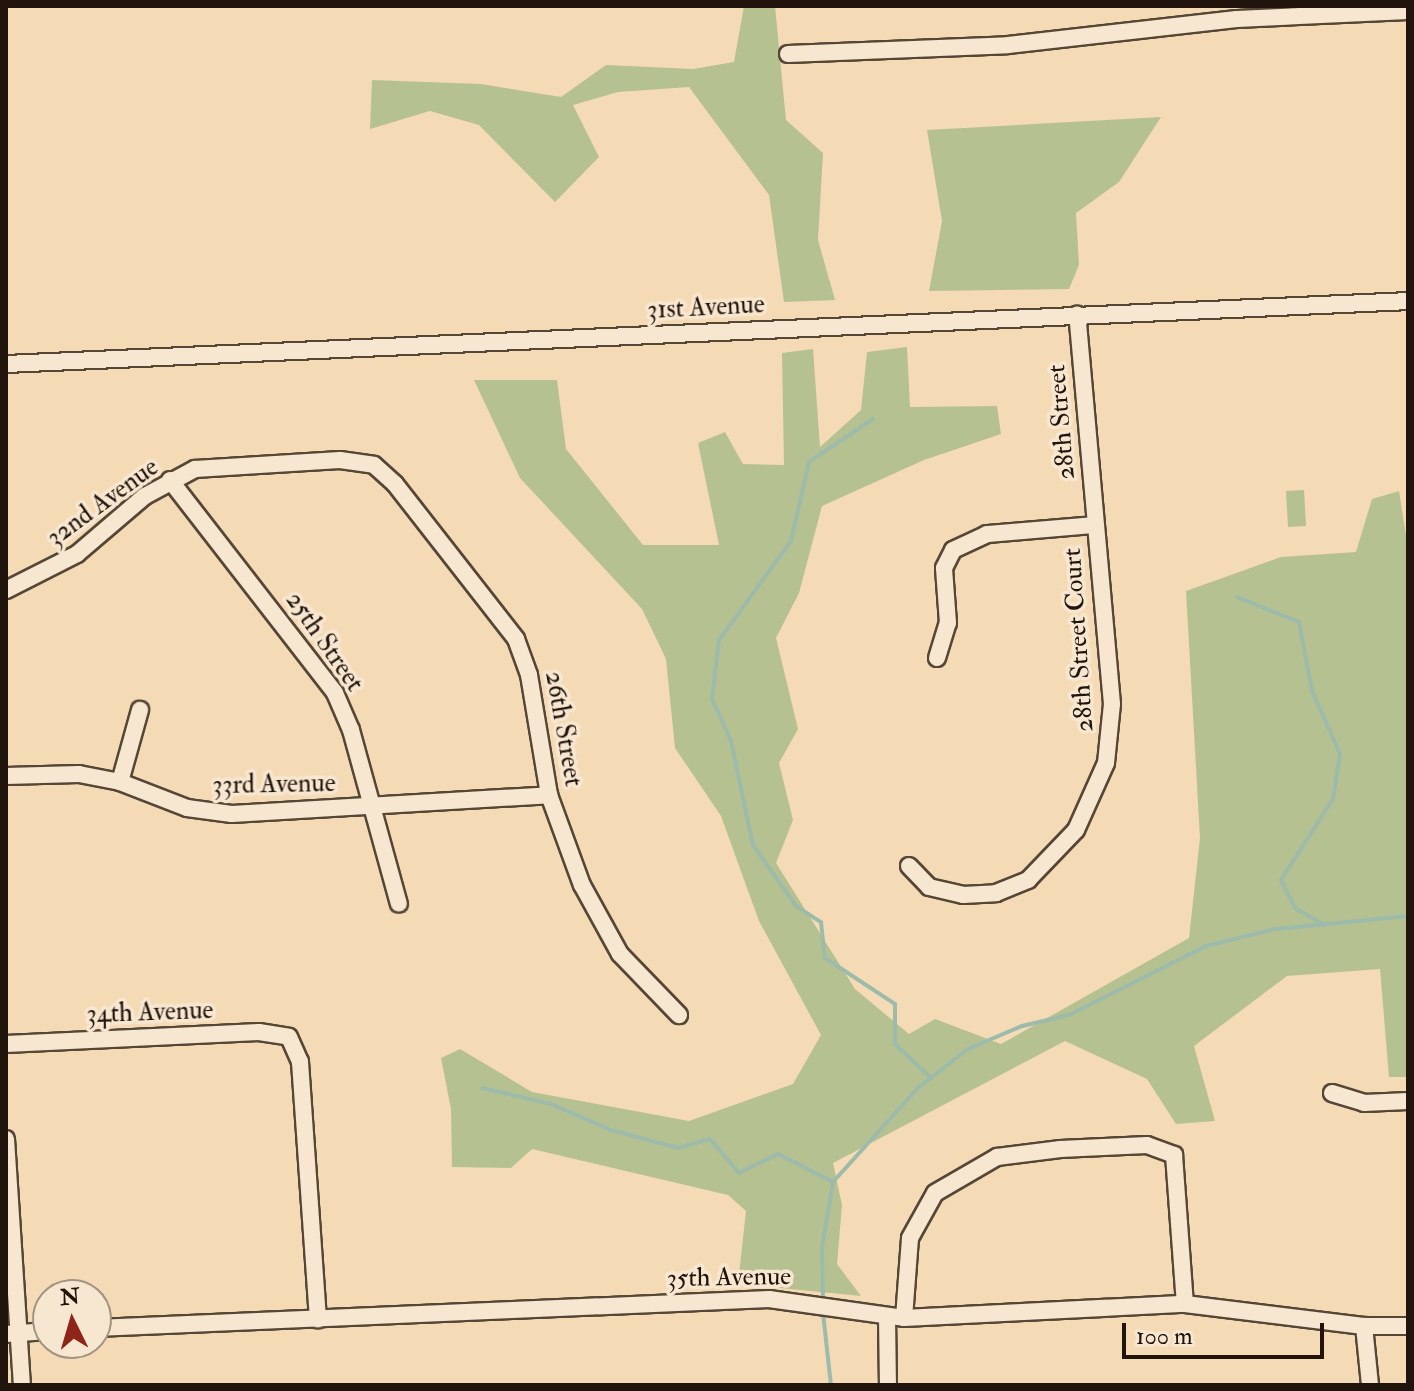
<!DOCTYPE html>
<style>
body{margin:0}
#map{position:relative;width:1414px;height:1391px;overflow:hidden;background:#f5dab6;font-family:"IM FELL Double Pica",serif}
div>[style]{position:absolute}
.green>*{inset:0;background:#b6c192}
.stream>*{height:4px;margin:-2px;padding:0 2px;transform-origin:2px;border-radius:2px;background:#9dbbaa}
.roads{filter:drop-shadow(2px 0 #554636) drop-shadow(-2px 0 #554636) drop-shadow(0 2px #554636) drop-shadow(0 -2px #554636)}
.minor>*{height:16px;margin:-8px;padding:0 8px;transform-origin:8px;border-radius:8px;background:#f8e7d0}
span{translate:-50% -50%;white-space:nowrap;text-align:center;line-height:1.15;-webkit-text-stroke:7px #f8e7d0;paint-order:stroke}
.street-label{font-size:26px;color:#20140c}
.frame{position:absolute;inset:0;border:8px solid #20140c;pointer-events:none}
.north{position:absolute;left:32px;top:1279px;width:80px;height:80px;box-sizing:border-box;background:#f8e7d0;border:2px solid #a29382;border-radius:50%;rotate:355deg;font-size:22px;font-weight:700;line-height:32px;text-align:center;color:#20140c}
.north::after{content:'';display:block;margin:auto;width:28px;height:36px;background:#8f2418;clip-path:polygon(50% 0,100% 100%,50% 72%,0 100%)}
.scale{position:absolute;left:1122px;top:1323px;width:202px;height:36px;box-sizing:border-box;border:4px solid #20140c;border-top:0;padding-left:10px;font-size:24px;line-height:28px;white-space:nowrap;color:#20140c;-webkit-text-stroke:6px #f8e7d0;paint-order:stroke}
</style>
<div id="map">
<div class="green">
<i style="clip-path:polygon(744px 6px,775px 6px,786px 120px,823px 153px,818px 240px,835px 300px,784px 302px,769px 195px,689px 87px,618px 92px,573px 105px,599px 157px,555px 202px,479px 125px,430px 111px,370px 129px,372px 80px,481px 84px,561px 97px,606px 65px,693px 69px,734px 62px)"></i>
<i style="clip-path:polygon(1161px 117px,1119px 182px,1076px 213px,1079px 265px,1069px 289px,929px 291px,942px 221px,927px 130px)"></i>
<i style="clip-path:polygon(907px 347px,910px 407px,997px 406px,1001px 434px,924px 460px,822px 506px,799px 593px,776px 638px,798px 729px,779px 763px,793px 820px,776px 863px,855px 989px,909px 1034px,935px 1019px,1001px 1044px,1189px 938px,1200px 838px,1186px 591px,1281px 557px,1356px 552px,1372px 499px,1399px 491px,1408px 548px,1408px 1077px,1389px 1077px,1380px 969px,1287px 976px,1194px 1046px,1215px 1121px,1176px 1124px,1147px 1079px,1065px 1041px,833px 1163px,842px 1205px,837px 1264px,861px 1296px,738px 1284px,746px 1211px,728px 1195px,532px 1149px,511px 1168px,452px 1167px,451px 1109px,441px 1058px,460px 1049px,532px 1092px,689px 1121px,793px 1084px,821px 1035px,759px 921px,721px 816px,675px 748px,666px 659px,642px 609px,520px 478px,474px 380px,557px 380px,566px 449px,643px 545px,719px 545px,698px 443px,725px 432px,743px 464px,784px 465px,782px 353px,813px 349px,820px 447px,861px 410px,867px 352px)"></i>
<i style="clip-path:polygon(1304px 490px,1306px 526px,1288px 527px,1286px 491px)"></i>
</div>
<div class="stream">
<i style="left:873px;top:419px;width:77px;rotate:146.1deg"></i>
<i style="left:809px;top:462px;width:81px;rotate:102.8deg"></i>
<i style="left:791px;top:541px;width:122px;rotate:126deg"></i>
<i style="left:719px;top:640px;width:59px;rotate:96.8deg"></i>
<i style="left:712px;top:699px;width:46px;rotate:65.7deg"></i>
<i style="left:731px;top:741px;width:106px;rotate:78.1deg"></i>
<i style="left:753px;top:845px;width:75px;rotate:54.8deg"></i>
<i style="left:796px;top:906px;width:30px;rotate:33deg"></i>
<i style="left:821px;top:922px;width:36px;rotate:84deg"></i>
<i style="left:825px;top:958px;width:84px;rotate:33.3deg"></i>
<i style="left:895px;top:1004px;width:40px;rotate:90deg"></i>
<i style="left:895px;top:1044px;width:50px;rotate:43.4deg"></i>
<i style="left:1237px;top:597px;width:67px;rotate:22deg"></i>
<i style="left:1299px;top:622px;width:70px;rotate:79.3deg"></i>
<i style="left:1312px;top:691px;width:69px;rotate:66deg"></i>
<i style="left:1340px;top:754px;width:46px;rotate:98.8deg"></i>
<i style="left:1333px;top:799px;width:96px;rotate:122.7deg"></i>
<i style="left:1281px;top:880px;width:31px;rotate:63deg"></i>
<i style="left:1295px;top:908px;width:34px;rotate:30deg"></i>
<i style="left:482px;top:1088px;width:71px;rotate:13.1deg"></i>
<i style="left:551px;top:1104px;width:65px;rotate:23.4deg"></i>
<i style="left:611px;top:1130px;width:69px;rotate:15deg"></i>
<i style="left:678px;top:1148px;width:33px;rotate:-16deg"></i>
<i style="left:710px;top:1139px;width:45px;rotate:49.5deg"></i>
<i style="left:739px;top:1173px;width:43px;rotate:-26deg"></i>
<i style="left:778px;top:1154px;width:62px;rotate:27deg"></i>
<i style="left:823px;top:1304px;width:56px;rotate:-91deg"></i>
<i style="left:822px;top:1248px;width:67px;rotate:-80.5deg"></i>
<i style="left:833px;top:1182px;width:127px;rotate:-47.9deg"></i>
<i style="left:918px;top:1088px;width:63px;rotate:-38deg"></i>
<i style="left:968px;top:1049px;width:59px;rotate:-23.1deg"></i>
<i style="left:1022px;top:1026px;width:48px;rotate:-13.2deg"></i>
<i style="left:1069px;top:1015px;width:153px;rotate:-26.7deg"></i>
<i style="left:1206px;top:946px;width:71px;rotate:-13.8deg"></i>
<i style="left:1275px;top:929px;width:134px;rotate:-5.6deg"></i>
<i style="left:823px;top:1313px;width:72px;rotate:83.7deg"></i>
</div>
<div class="roads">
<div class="minor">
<i style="left:788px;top:54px;width:220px;rotate:-2.3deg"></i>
<i style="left:1008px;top:45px;width:230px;rotate:-6.5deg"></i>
<i style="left:1237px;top:19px;width:171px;rotate:-2.7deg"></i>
<i style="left:6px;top:364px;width:1403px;rotate:-2.57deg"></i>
<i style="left:170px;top:480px;width:269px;rotate:52.2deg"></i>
<i style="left:335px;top:693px;width:40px;rotate:66.6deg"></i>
<i style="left:351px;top:730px;width:180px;rotate:74.6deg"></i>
<i style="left:6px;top:590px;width:80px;rotate:-26.9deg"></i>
<i style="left:77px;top:554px;width:89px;rotate:-40.5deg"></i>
<i style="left:145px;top:496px;width:57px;rotate:-28.4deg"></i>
<i style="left:195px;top:469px;width:145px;rotate:-3.6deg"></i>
<i style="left:340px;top:460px;width:34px;rotate:8deg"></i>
<i style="left:374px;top:465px;width:28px;rotate:42deg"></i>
<i style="left:395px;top:484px;width:197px;rotate:52deg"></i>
<i style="left:516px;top:639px;width:38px;rotate:70deg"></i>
<i style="left:529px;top:675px;width:122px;rotate:80.5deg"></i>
<i style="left:549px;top:795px;width:96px;rotate:69.9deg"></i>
<i style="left:582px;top:885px;width:79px;rotate:61.2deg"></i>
<i style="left:620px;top:954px;width:85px;rotate:46deg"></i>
<i style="left:937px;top:658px;width:37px;rotate:-73deg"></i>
<i style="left:948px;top:623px;width:55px;rotate:-94.2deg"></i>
<i style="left:944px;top:568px;width:20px;rotate:-63deg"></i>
<i style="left:953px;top:550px;width:38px;rotate:-25deg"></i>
<i style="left:987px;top:534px;width:107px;rotate:-4.8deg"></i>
<i style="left:6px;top:776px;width:73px;rotate:-1.6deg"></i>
<i style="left:79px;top:774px;width:42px;rotate:11deg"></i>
<i style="left:120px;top:782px;width:72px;rotate:21.2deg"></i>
<i style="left:187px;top:808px;width:45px;rotate:7.6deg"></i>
<i style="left:232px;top:814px;width:318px;rotate:-3.4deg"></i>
<i style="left:120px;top:782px;width:75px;rotate:-74.5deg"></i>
<i style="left:909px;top:866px;width:29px;rotate:46deg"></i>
<i style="left:929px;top:887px;width:35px;rotate:13deg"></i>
<i style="left:963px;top:895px;width:33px;rotate:-3deg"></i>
<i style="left:996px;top:893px;width:35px;rotate:-22deg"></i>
<i style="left:1028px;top:880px;width:69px;rotate:-46.2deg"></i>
<i style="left:1076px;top:830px;width:73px;rotate:-65.9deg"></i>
<i style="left:1106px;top:763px;width:59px;rotate:-84.2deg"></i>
<i style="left:1112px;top:704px;width:391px;rotate:-95.1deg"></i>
<i style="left:6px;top:1044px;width:253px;rotate:-2.7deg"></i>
<i style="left:259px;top:1032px;width:30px;rotate:9deg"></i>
<i style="left:289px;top:1037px;width:27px;rotate:66deg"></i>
<i style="left:300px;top:1062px;width:258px;rotate:86deg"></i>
<i style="left:1332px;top:1093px;width:34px;rotate:17deg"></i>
<i style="left:1364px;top:1103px;width:44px;rotate:-2.6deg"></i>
<i style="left:6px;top:1139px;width:247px;rotate:86.3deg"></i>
<i style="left:887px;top:1316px;width:69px;rotate:89.2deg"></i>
<i style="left:904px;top:1318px;width:80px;rotate:-85.7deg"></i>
<i style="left:910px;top:1238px;width:51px;rotate:-60.9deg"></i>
<i style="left:935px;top:1193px;width:72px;rotate:-30.1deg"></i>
<i style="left:997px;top:1157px;width:64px;rotate:-7.2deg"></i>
<i style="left:1060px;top:1149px;width:87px;rotate:-2.6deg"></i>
<i style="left:1147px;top:1145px;width:29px;rotate:20deg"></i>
<i style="left:1174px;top:1155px;width:149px;rotate:85.8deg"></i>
<i style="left:1364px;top:1326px;width:59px;rotate:84.2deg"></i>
<i style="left:96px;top:1328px;width:674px;rotate:-2.47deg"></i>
<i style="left:769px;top:1299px;width:136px;rotate:8deg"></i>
<i style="left:904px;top:1318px;width:281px;rotate:-2.9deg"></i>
<i style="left:1185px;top:1304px;width:180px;rotate:7deg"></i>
<i style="left:1364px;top:1326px;width:44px"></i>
<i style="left:6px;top:1334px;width:42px;rotate:-4.1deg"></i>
</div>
</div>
<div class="street-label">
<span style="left:706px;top:308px;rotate:-3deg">31st Avenue</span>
<span style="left:1062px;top:422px;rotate:-95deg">28th Street</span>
<span style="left:103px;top:503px;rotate:-36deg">32nd Avenue</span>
<span style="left:1079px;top:640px;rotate:-94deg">28th Street Court</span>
<span style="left:324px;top:642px;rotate:55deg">25th Street</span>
<span style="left:563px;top:729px;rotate:80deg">26th Street</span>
<span style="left:274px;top:785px;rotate:-1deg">33rd Avenue</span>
<span style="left:150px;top:1013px;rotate:-2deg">34th Avenue</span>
<span style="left:729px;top:1278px;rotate:-1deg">35th Avenue</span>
</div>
<div class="frame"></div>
<div class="north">N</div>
<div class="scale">100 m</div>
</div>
